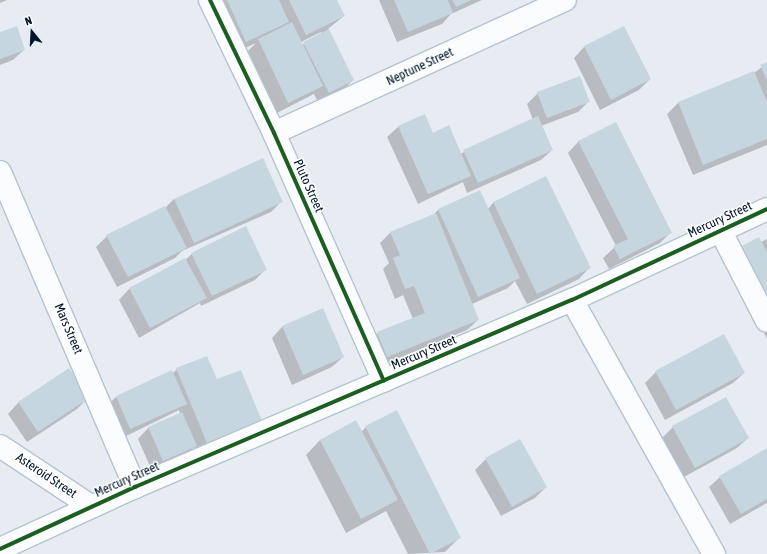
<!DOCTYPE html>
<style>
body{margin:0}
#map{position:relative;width:767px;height:554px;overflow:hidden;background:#e6ecf2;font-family:"Asap Condensed",sans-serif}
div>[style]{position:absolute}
.shadow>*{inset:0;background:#0003}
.building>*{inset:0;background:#c6d6df}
.roads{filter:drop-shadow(1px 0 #b5c3d0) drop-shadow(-1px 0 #b5c3d0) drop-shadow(0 1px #b5c3d0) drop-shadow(0 -1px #b5c3d0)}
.minor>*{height:22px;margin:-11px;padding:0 11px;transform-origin:11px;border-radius:11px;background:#fbfcfd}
.cycleway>*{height:4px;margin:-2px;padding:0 2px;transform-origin:2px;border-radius:2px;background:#1b5e20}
span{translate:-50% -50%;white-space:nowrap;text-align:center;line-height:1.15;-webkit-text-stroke:3px #fff;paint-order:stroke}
.street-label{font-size:13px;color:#00152a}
.north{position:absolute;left:12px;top:12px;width:40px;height:40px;-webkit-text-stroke:3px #fff;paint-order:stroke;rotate:342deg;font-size:11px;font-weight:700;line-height:16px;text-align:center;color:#00152a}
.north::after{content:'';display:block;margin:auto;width:14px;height:18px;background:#00152a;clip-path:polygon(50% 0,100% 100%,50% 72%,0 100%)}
</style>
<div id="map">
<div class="shadow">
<i style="clip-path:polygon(0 0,7px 0,0 3px)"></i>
<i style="clip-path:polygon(evenodd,211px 0,336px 0,344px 16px,328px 29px,353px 80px,343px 90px,318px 102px,314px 94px,277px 113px,248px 51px,256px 43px,236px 52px,211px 0,321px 32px,322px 34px,302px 45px,301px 42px,321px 32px)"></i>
<i style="clip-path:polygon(379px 0,482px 0,451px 14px,442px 24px,397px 42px)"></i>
<i style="clip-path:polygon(624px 27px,650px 79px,639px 90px,600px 110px,574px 58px,584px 47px)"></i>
<i style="clip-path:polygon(0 33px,24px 50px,13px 60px,0 65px)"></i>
<i style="clip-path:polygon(767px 63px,767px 145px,693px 175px,667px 114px,678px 103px,754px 73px)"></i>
<i style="clip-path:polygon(538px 93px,589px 101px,578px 112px,541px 126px,552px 150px,541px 160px,467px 193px,463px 182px,418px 204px,387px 137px,398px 127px,424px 115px,433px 134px,460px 154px,533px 120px,527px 104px)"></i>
<i style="clip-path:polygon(616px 123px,671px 232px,660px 243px,609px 269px,603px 258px,616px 246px,568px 153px,578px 142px)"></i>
<i style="clip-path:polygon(545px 178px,589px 268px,579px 279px,527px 304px,515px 281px,508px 288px,472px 304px,478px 320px,467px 330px,377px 367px,367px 344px,378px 333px,413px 319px,403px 295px,395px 299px,383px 269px,389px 263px,380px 243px,391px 232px,432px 216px,438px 210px,488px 209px,493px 203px)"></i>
<i style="clip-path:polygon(174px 199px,281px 202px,271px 212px,182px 251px,175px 258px,117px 287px,96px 247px,107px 236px,165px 208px)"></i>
<i style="clip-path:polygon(767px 239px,767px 339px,726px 260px)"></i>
<i style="clip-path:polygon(192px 254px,266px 269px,255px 280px,201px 306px,200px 303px,139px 338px,119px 300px,129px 289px,185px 260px)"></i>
<i style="clip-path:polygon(322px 310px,343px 357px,332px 367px,292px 385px,272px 338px,282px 327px)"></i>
<i style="clip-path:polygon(723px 335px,744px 373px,733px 383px,665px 420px,645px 383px,656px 372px)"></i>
<i style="clip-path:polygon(69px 369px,88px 398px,77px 409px,27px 442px,8px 414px,18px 403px)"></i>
<i style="clip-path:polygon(177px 369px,216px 381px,261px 420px,197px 453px,194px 447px,186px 456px,152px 471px,138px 439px,148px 428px,180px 414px,179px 410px,120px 439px,105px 407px,116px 397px,171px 372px,172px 374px)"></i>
<i style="clip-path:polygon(366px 427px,460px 537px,445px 552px,408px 554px,386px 511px,346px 533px,306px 455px,320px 440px,361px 432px)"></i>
<i style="clip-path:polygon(673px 427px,748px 438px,737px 448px,684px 477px,662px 438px)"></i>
<i style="clip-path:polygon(767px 449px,767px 503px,730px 524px,709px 487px,720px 477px)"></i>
<i style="clip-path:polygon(486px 459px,546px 487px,535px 498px,501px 516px,475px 470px)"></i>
</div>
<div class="building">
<i style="clip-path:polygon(227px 0,279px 0,289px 22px,246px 42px)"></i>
<i style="clip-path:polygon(289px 0,337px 0,345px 16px,306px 35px)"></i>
<i style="clip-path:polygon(394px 0,448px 0,453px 13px,408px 32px)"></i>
<i style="clip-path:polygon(452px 0,471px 0,456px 7px)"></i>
<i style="clip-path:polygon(292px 22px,323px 86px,288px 103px,258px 39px)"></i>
<i style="clip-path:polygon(17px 26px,25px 50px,0 59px,0 32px)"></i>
<i style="clip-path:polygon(624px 26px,651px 79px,611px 100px,584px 46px)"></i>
<i style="clip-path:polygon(329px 29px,354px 80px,329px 93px,303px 42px)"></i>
<i style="clip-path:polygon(767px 62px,767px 80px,760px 65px)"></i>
<i style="clip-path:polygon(754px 71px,767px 102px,767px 139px,703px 165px,678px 102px)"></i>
<i style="clip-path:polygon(580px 76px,590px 102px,547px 118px,537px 92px)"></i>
<i style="clip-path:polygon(425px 114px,433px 133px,449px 125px,471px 176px,428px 194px,398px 126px)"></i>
<i style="clip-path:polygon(538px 116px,553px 150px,478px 183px,463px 150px)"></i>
<i style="clip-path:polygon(616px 122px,672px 233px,620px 259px,613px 246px,628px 239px,578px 141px)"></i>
<i style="clip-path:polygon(263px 158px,283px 202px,194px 243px,174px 199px)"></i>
<i style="clip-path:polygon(546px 176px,591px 268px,537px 294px,493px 202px)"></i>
<i style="clip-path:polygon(480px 190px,520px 278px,478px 297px,438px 209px)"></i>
<i style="clip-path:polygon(165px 206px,187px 248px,128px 277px,106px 235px)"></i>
<i style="clip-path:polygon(436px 213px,479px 320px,387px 357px,377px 332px,425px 313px,414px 286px,405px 289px,393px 258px,400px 255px,390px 232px)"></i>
<i style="clip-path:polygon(246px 226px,267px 270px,212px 296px,191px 253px)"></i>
<i style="clip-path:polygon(759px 237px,767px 252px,767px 308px,736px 249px)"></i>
<i style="clip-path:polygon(185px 258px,207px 298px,150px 328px,129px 288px)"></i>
<i style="clip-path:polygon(323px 308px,344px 357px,303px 375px,282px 326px)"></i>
<i style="clip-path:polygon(724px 334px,745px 373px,676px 410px,655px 371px)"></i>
<i style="clip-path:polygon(207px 356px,217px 379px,241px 370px,262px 421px,207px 443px,176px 368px)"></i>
<i style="clip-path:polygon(69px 368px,89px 398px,38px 432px,18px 402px)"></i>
<i style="clip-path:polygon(172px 370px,187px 404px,130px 429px,116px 396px)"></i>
<i style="clip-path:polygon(726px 397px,749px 438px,695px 468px,672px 426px)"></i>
<i style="clip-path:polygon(397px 410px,461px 538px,430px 554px,365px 426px)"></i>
<i style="clip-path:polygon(182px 412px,197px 446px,163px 461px,148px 427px)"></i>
<i style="clip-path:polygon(356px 420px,398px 500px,361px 519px,320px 440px)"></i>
<i style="clip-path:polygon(520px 439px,547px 487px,512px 507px,485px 458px)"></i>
<i style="clip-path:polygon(767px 448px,767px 499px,741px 514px,719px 476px)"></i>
</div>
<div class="roads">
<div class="minor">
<i style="left:210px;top:0;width:148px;rotate:64.3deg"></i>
<i style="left:274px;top:133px;width:271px;rotate:66.1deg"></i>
<i style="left:274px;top:133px;width:320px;rotate:-24.6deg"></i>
<i style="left:0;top:172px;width:343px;rotate:66.8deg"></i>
<i style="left:720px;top:230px;width:102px;rotate:62.7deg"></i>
<i style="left:572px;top:300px;width:291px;rotate:60.8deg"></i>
<i style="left:0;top:446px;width:110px;rotate:33.5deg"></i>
<i style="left:0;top:549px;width:149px;rotate:-24.7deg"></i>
<i style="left:135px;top:487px;width:475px;rotate:-23.2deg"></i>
<i style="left:572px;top:300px;width:215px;rotate:-25deg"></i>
</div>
</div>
<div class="cycleway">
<i style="left:210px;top:0;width:148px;rotate:64.3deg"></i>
<i style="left:274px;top:133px;width:271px;rotate:66.1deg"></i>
<i style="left:0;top:549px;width:149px;rotate:-24.7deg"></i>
<i style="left:135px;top:487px;width:475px;rotate:-23.2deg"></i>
<i style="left:572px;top:300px;width:215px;rotate:-25deg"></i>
</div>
<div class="street-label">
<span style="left:420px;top:67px;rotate:-25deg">Neptune Street</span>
<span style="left:308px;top:186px;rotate:66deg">Pluto Street</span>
<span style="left:720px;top:220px;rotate:-25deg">Mercury Street</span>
<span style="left:68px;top:329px;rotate:67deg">Mars Street</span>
<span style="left:424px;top:353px;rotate:-23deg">Mercury Street</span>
<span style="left:46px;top:476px;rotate:34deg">Asteroid Street</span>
<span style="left:127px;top:480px;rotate:-24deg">Mercury Street</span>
</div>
<div class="north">N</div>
</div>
